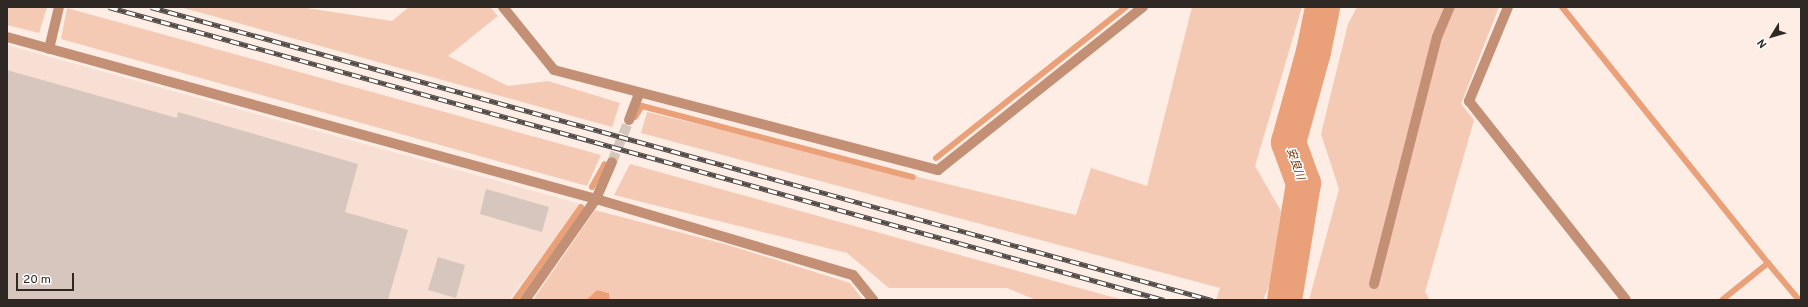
<!DOCTYPE html>
<meta charset="utf-8">
<style>
body{margin:0}
#map{position:relative;width:1808px;height:307px;overflow:hidden;background:#feede4;font-family:Overpass,"Noto Sans JP",sans-serif}
div>[style]{position:absolute}
.built>*{inset:0;background:#f8dfd3}
.green>*{inset:0;background:#f5cab4}
.water>*{inset:0;background:#eaa17a}
.stream>*{height:6px;margin:-3px;padding:0 3px;transform-origin:3px;border-radius:3px;background:#eaa17a}
.river>*{height:35px;margin:-17.5px;padding:0 17.5px;transform-origin:17.5px;border-radius:17.5px;background:#eaa17a}
.building>*{inset:0;background:#d6c6bd}
.street-tunnel>*{height:10px;margin-top:-5px;transform-origin:0;background:repeating-linear-gradient(90deg,#d5c6be 0 10px,transparent 0 15px)}
.street>*{height:10px;margin:-5px;padding:0 5px;transform-origin:5px;border-radius:5px;background:#c39075}
.rail>*{height:4.5px;margin-top:-2.25px;transform-origin:0;background:repeating-linear-gradient(90deg,#fefefe 0 9px,#524a46 0 18px);box-sizing:border-box;border-block:1px solid #524a46}
span{translate:-50% -50%;white-space:nowrap;text-align:center;line-height:1.15;-webkit-text-stroke:3px #fefefe;paint-order:stroke}
.water-label{font-size:11px;color:#6f2e00;font-style:italic}
.frame{position:absolute;inset:0;border:8px solid #2f2926;pointer-events:none}
.north{position:absolute;left:1752px;top:16px;width:40px;height:40px;-webkit-text-stroke:3px #fefefe;paint-order:stroke;rotate:233deg;font-size:11px;font-weight:700;line-height:16px;text-align:center;color:#2f2926}
.north::after{content:'';display:block;margin:auto;width:14px;height:18px;background:#2f2926;clip-path:polygon(50% 0,100% 100%,50% 72%,0 100%)}
.scale{position:absolute;left:16px;top:273px;width:58px;height:18px;box-sizing:border-box;border:2px solid #2f2926;border-top:0;padding-left:5px;font-size:12px;line-height:14px;white-space:nowrap;color:#2f2926;-webkit-text-stroke:3px #fefefe;paint-order:stroke}
</style>
<div id="map">
<div class="built">
<i style="clip-path:polygon(7px 45px,581px 204px,509px 300px,7px 300px)"></i>
</div>
<div class="green">
<i style="clip-path:polygon(7px 7px,47px 7px,39px 33px,7px 25px)"></i>
<i style="clip-path:polygon(180px 7px,300px 7px,392px 21px,409px 7px,490px 7px,498px 16px,448px 56px,508px 86px,548px 81px,620px 103px,612px 127px)"></i>
<i style="clip-path:polygon(1192px 7px,1302px 7px,1255px 166px,1281px 211px,1270px 284px,1263px 300px,1216px 300px,1220px 288px,641px 133px,647px 112px,1076px 215px,1091px 168px,1147px 186px)"></i>
<i style="clip-path:polygon(1357px 7px,1499px 7px,1461px 104px,1474px 120px,1425px 292px,1430px 300px,1309px 300px,1339px 189px,1321px 134px,1348px 24px)"></i>
<i style="clip-path:polygon(67px 8px,601px 155px,587px 186px,61px 39px)"></i>
<i style="clip-path:polygon(630px 164px,1123px 300px,1036px 300px,1007px 288px,889px 288px,847px 253px,614px 195px)"></i>
<i style="clip-path:polygon(595px 210px,728px 245px,850px 283px,863px 300px,610px 300px,609px 293px,597px 290px,586px 300px,533px 300px)"></i>
</div>
<div class="water">
<i style="clip-path:polygon(597px 290px,609px 293px,610px 300px,586px 300px)"></i>
</div>
<div class="stream">
<i style="left:1562px;top:7px;width:329px;rotate:51.2deg"></i>
<i style="left:1768px;top:263px;width:59px;rotate:141.2deg"></i>
<i style="left:635px;top:117px;width:13px;rotate:-58deg"></i>
<i style="left:642px;top:106px;width:280px;rotate:14.7deg"></i>
<i style="left:936px;top:158px;width:243px;rotate:-38.5deg"></i>
<i style="left:592px;top:187px;width:26px;rotate:-61deg"></i>
<i style="left:1768px;top:263px;width:48px;rotate:50deg"></i>
<i style="left:515px;top:300px;width:114px;rotate:-54.6deg"></i>
</div>
<div class="river">
<i style="left:1284px;top:300px;width:119px;rotate:-80.8deg"></i>
<i style="left:1303px;top:183px;width:44px;rotate:-110.1deg"></i>
<i style="left:1288px;top:142px;width:94px;rotate:-74.6deg"></i>
<i style="left:1313px;top:51px;width:45px;rotate:-78.4deg"></i>
</div>
<div class="building">
<i style="clip-path:polygon(7px 70px,177px 118px,178px 112px,358px 164px,345px 212px,408px 230px,388px 300px,7px 300px)"></i>
<i style="clip-path:polygon(486px 189px,549px 207px,542px 232px,480px 214px)"></i>
<i style="clip-path:polygon(438px 257px,465px 265px,456px 298px,428px 290px)"></i>
</div>
<div class="street-tunnel">
<i style="left:612px;top:162px;width:45px;rotate:-68deg"></i>
</div>
<div class="street">
<i style="left:503px;top:7px;width:81px;rotate:51deg"></i>
<i style="left:554px;top:70px;width:397px;rotate:14.6deg"></i>
<i style="left:938px;top:170px;width:262px;rotate:-38.5deg"></i>
<i style="left:1508px;top:7px;width:102px;rotate:112.5deg"></i>
<i style="left:1469px;top:101px;width:253px;rotate:51.7deg"></i>
<i style="left:7px;top:37px;width:611px;rotate:15.38deg"></i>
<i style="left:596px;top:199px;width:268px;rotate:16.5deg"></i>
<i style="left:853px;top:275px;width:32px;rotate:51deg"></i>
<i style="left:49px;top:49px;width:43px;rotate:-76.6deg"></i>
<i style="left:629px;top:120px;width:28px;rotate:-69deg"></i>
<i style="left:1374px;top:284px;width:255px;rotate:-75.7deg"></i>
<i style="left:1437px;top:37px;width:33px;rotate:-67deg"></i>
<i style="left:525px;top:300px;width:123px;rotate:-54.9deg"></i>
<i style="left:596px;top:199px;width:40px;rotate:-66.6deg"></i>
</div>
<div class="rail">
<i style="left:109px;top:7px;width:1095px;rotate:15.52deg"></i>
<i style="left:151px;top:7px;width:1101px;rotate:15.44deg"></i>
</div>
<div class="water-label">
<span style="left:1295px;top:164px;rotate:71deg">安良川</span>
</div>
<div class="frame"></div>
<div class="north">N</div>
<div class="scale">20 m</div>
</div>
